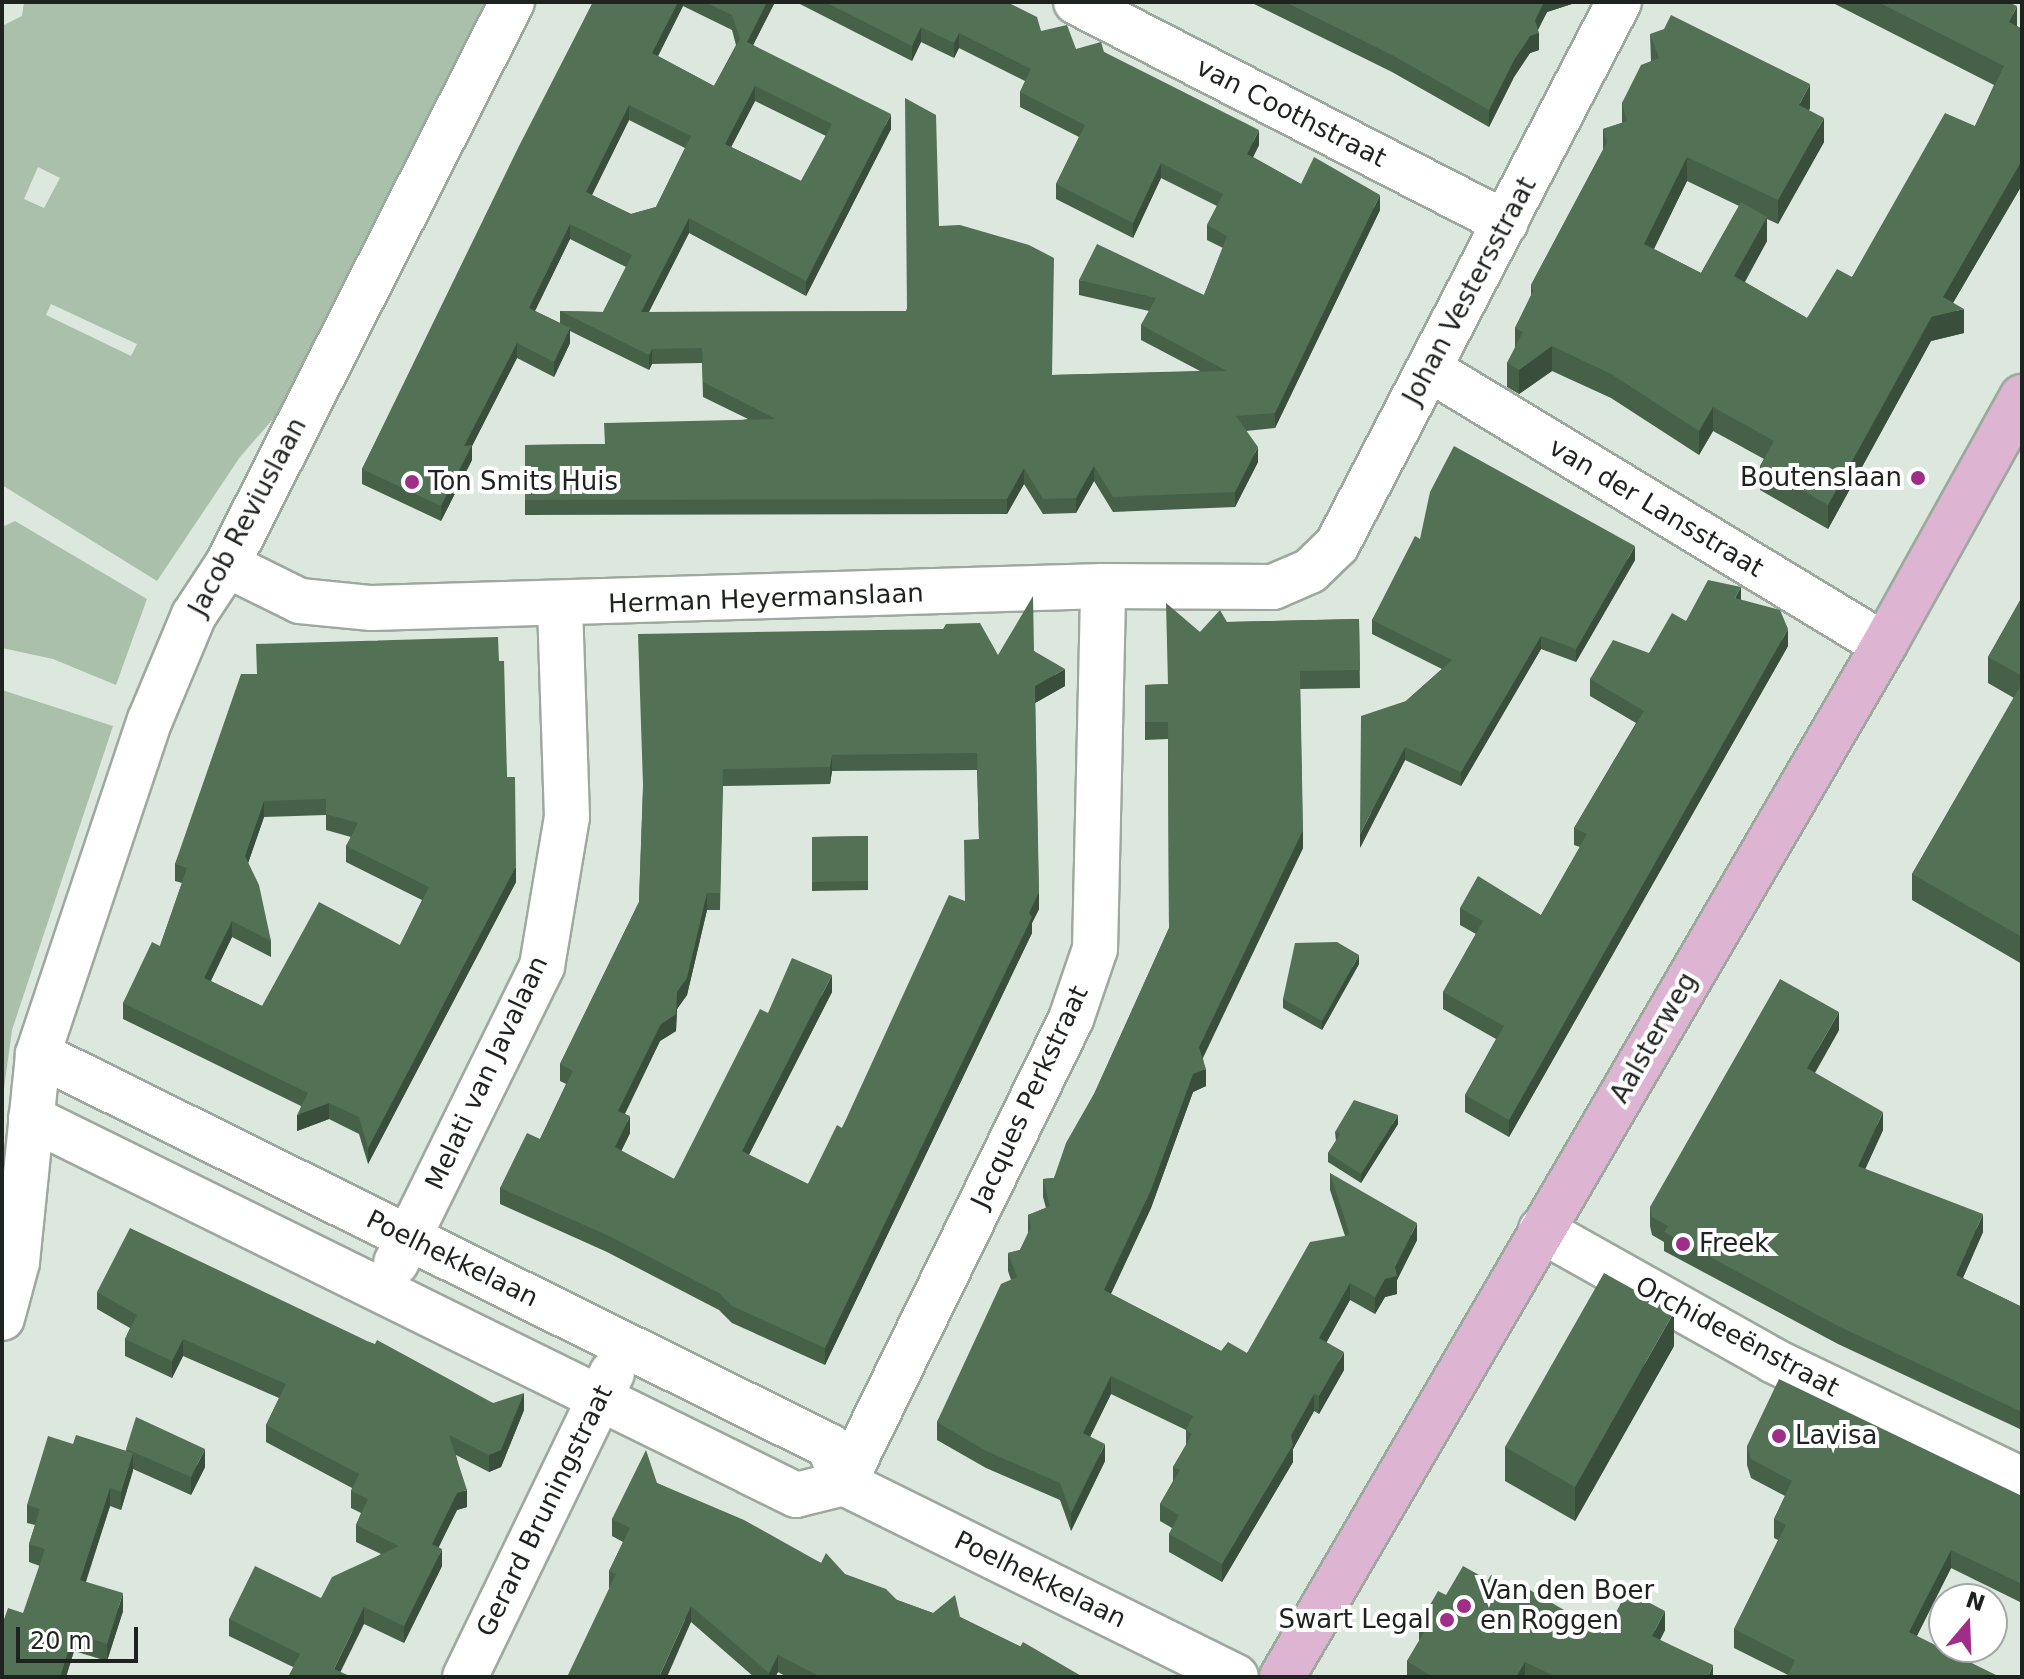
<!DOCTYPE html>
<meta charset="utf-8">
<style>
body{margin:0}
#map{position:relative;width:2024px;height:1679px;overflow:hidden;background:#dce7dd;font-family:"DejaVu Sans",sans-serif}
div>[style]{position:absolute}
.green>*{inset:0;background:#aac0ab}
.roads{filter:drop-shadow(2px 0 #9da89e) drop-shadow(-2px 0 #9da89e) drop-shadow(0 2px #9da89e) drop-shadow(0 -2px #9da89e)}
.minor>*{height:44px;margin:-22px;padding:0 22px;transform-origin:22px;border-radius:22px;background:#fff}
.major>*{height:44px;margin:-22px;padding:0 22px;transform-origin:22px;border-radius:22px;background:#ddb5d2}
.wall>*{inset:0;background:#476149}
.shaded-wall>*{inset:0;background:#394f3c}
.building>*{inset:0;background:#527155}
.dots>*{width:22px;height:22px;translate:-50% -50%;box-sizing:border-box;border:4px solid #fff;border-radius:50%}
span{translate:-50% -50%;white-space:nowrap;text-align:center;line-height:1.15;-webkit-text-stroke:8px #fff;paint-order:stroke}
.street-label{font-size:26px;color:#1f231f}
.poi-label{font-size:26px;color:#1f231f}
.right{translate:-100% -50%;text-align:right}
.left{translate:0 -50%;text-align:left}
.frame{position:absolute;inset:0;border:4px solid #1f231f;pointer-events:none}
.north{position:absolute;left:1928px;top:1583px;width:80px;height:80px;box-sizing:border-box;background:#fff;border:2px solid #a5a7a5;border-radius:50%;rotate:19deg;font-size:22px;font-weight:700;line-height:32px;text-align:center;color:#1f231f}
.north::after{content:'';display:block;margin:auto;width:28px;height:36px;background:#a02e89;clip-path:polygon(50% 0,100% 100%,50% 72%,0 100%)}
.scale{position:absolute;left:16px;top:1627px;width:122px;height:36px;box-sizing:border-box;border:4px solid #1f231f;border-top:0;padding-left:10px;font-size:24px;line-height:28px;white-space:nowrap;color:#1f231f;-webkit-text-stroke:6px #fff;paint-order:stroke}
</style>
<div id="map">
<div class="green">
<i style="clip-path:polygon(evenodd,24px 2px,488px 2px,280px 411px,240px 457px,157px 581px,2px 485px,2px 26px,22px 16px,24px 2px,38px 167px,60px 178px,44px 208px,24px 199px,38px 167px,24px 2px,51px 304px,137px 344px,131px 356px,46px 315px,51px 304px)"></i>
<i style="clip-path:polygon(15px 521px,147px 599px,116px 685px,53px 659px,2px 648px,2px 527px)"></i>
<i style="clip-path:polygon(2px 690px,113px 726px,12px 1030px,2px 1104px)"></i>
</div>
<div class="roads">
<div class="minor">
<i style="left:1076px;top:2px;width:483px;rotate:27.2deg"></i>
<i style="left:1429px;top:369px;width:532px;rotate:31.24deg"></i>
<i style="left:227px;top:565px;width:81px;rotate:26.3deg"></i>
<i style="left:300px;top:601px;width:72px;rotate:5.6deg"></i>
<i style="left:372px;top:608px;width:731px;rotate:-1.72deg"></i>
<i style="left:1103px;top:586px;width:170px;rotate:0.3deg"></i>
<i style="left:1273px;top:587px;width:40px;rotate:-23.4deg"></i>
<i style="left:1310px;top:571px;width:37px;rotate:-44deg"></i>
<i style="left:1337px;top:545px;width:612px;rotate:-62.56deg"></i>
<i style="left:38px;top:1054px;width:883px;rotate:26.36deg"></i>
<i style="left:829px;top:1446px;width:40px;rotate:68deg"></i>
<i style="left:31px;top:1118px;width:853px;rotate:26.23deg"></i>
<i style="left:796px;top:1495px;width:49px;rotate:-14deg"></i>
<i style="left:844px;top:1483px;width:437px;rotate:26.3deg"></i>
<i style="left:1541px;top:1230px;width:267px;rotate:29.3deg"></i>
<i style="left:1774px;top:1361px;width:275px;rotate:25.6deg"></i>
<i style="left:396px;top:1263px;width:331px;rotate:-63.8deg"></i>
<i style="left:542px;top:966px;width:151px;rotate:-80.5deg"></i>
<i style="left:567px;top:817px;width:211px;rotate:-91.9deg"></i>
<i style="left:2px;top:1318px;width:58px;rotate:-75deg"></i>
<i style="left:17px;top:1262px;width:209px;rotate:-84.2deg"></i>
<i style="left:38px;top:1054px;width:352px;rotate:-71.5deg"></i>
<i style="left:150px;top:720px;width:114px;rotate:-67.3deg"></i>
<i style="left:194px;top:615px;width:60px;rotate:-56.6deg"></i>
<i style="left:227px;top:565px;width:631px;rotate:-63.15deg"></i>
<i style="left:844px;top:1483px;width:517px;rotate:-63.93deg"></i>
<i style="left:1071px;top:1019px;width:74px;rotate:-71.1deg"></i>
<i style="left:1095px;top:949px;width:363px;rotate:-88.7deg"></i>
<i style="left:465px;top:1677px;width:338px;rotate:-64.2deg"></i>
</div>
<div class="major">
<i style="left:1282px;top:1677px;width:1195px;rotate:-59.74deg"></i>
<i style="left:1884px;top:645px;width:284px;rotate:-60.9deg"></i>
</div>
</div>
<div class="wall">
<i style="clip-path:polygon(evenodd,593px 2px,775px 2px,753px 45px,891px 129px,806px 296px,689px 233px,649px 312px,906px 311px,939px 226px,1052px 375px,1200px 371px,1141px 340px,1141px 325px,1149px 311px,1079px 295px,1079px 280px,1204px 295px,1223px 248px,1207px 240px,1207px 225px,1217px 206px,1161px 178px,1133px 238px,1056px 199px,1056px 184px,1079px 137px,1020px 107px,1020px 92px,1025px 81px,959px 48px,954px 58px,921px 42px,912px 61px,796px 2px,1007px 2px,1041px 31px,1076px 49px,1104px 52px,1259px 145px,1253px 157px,1301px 184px,1380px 210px,1275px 428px,1246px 431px,1258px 462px,1235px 507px,1113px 512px,1094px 481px,1076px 513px,1043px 514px,1024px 484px,1007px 514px,525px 515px,525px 445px,604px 444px,748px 419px,703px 397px,702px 363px,652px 364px,649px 370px,570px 331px,570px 343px,554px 377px,517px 358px,472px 446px,472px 460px,441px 521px,362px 484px,362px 469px,593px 2px,683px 6px,732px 30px,736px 45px,714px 86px,658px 56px,683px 6px,593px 2px,755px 101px,826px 136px,801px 181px,731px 147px,755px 101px,593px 2px,629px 120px,685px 148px,656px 207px,631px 214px,592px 195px,629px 120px,593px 2px,570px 239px,626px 267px,603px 312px,560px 311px,560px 323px,535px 311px,570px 239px)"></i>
<i style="clip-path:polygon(1250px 2px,1578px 2px,1547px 12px,1538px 30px,1539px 50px,1530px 53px,1514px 77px,1489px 127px,1392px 72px)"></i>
<i style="clip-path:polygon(evenodd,1831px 2px,2008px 2px,2017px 26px,2022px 29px,2022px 185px,1953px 303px,1964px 333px,1931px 341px,1828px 529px,1760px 490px,1760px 466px,1764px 459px,1713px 431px,1699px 455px,1611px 398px,1552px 371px,1519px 394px,1507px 387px,1507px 363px,1515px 348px,1515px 328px,1531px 296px,1531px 285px,1603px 150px,1603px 129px,1622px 123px,1622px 103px,1651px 61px,1650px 34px,1810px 108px,1809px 110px,1824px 142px,1778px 224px,1767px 219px,1767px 241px,1745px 282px,1807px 318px,1852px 277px,1975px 126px,1994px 85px,1831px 2px,1687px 181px,1739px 206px,1701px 273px,1654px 249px,1687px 181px)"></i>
<i style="clip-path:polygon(1420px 539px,1635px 560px,1576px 662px,1541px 649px,1461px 786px,1405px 760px,1360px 848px,1406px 701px,1442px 669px,1372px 634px,1372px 620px)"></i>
<i style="clip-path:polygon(2022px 597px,2022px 964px,1912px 900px,1912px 874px,2014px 698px,1988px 683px,1988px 657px)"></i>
<i style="clip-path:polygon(1741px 600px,1788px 646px,1509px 1137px,1465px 1112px,1465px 1095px,1496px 1039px,1443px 1009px,1443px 992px,1476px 934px,1460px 925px,1460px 908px,1541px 915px,1580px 847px,1574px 845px,1574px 828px,1636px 723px,1590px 696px,1590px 679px,1649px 653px,1686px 621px)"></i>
<i style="clip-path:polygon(1359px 619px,1360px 688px,1300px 689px,1303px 848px,1203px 1058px,1206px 1086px,1193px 1092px,1151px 1208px,1111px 1294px,1221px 1351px,1247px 1353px,1345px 1236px,1330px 1190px,1330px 1173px,1417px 1240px,1397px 1280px,1397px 1294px,1385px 1297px,1375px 1314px,1350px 1300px,1326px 1342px,1344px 1370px,1319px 1414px,1314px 1411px,1293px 1449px,1293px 1462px,1222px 1582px,1169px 1552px,1169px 1534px,1172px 1528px,1160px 1521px,1160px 1504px,1173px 1481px,1173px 1467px,1186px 1446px,1186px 1430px,1111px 1394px,1090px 1437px,1105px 1461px,1071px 1531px,1060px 1500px,986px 1468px,937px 1440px,937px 1422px,1011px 1280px,1008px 1271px,1008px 1253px,1020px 1250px,1028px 1233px,1028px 1215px,1046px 1208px,1043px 1197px,1043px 1179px,1054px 1178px,1095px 1092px,1169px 928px,1168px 739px,1145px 740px,1145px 685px,1168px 684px,1200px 632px,1227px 622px)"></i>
<i style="clip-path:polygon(evenodd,1034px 651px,1065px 686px,1035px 703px,1039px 909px,1032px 923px,1032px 933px,825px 1365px,732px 1323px,719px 1310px,607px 1252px,500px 1204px,500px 1188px,540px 1139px,566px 1084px,560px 1081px,560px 1064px,639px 902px,643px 792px,998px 655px,1034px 651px,977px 770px,979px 839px,965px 901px,842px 1128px,808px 1184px,749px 1155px,832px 992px,768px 1013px,674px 1179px,621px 1151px,630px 1133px,625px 1114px,660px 1041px,676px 1031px,677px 1009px,687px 995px,707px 910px,720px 910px,723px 786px,830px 784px,832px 771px,977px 770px)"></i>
<i style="clip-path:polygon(evenodd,499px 661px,507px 777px,516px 882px,368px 1164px,359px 1134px,329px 1119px,297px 1131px,301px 1106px,123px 1019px,123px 1003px,160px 946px,182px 883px,175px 881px,175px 864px,257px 674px,499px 661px,326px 815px,326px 830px,351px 837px,346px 846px,346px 862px,422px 900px,400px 945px,262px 1006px,211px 981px,232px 937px,271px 957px,271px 941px,248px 863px,264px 817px,326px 815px)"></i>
<i style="clip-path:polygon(868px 836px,868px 890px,812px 891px,812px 837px)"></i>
<i style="clip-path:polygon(1359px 964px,1322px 1030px,1283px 1008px,1283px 999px)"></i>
<i style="clip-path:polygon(1839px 1030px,1815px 1073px,1883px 1130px,1865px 1169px,1983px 1232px,1963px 1278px,2022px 1307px,2022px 1430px,1838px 1344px,1664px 1251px,1664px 1242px,1652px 1235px,1650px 1226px,1650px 1207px)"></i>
<i style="clip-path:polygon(1398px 1124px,1361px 1183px,1328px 1162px,1328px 1153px,1336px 1141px,1335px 1132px)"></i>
<i style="clip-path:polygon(97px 1292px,493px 1403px,524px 1410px,501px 1467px,489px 1472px,456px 1455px,467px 1507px,457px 1510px,438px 1548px,442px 1566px,404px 1643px,364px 1624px,293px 1667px,229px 1636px,229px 1619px,321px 1598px,381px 1554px,356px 1542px,356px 1525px,361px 1513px,351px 1508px,351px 1491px,352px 1488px,266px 1442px,266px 1425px,279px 1398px,183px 1356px,172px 1378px,125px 1356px,125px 1339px,130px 1328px,97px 1309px)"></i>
<i style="clip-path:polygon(1674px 1346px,1575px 1521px,1505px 1481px,1505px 1447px)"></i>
<i style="clip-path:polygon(73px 1444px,126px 1451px,126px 1449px,205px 1467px,191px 1495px,133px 1469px,121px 1510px,110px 1506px,86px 1582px,123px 1611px,107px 1661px,74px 1651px,66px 1677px,2px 1677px,40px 1566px,29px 1562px,29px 1544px,35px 1525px,27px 1523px,27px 1505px)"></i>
<i style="clip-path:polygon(1747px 1446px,2022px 1496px,2022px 1603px,1951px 1568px,1917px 1636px,1788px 1675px,1734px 1648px,1734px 1629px,1778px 1540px,1774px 1538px,1774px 1519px,1785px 1496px,1751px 1478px,1747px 1465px)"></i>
<i style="clip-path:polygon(657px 1483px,897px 1600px,933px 1613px,960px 1617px,1083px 1677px,787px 1677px,778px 1672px,775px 1677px,754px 1677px,691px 1622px,609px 1588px,609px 1571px,623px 1542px,612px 1536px,612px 1519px)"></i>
<i style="clip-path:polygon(1488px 1580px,1605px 1634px,1665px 1630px,1660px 1640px,1713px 1677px,1407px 1677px,1407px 1661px,1419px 1641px,1419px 1624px,1446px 1595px)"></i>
</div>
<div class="shaded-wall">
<i style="clip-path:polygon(678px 2px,683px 2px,683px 6px,652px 68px,652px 53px)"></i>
<i style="clip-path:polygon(767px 2px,775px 2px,747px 57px,747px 42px)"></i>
<i style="clip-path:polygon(1544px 2px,1578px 2px,1547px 12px,1536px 33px,1539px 33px,1539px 50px,1530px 53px,1514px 77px,1489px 127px,1489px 110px,1514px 60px,1530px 36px,1535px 20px)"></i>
<i style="clip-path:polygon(2017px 6px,2017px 30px,2009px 22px)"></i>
<i style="clip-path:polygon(921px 27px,921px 42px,912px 61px,912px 46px)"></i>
<i style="clip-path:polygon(959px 33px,959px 48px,954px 58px,954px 43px)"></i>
<i style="clip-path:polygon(1810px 84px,1810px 108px,1799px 129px,1799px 105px)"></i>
<i style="clip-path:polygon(755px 86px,755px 101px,725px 159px,725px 144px)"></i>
<i style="clip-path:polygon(629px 105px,629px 120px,586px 207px,586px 192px)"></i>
<i style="clip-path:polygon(891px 114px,891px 129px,806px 296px,806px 281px)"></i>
<i style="clip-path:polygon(1824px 118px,1824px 142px,1778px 224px,1778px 200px)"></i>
<i style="clip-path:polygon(1259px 130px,1259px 145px,1247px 169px,1247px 154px)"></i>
<i style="clip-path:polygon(1687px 157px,1687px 181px,1644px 269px,1644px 244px)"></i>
<i style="clip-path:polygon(2022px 160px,2022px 185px,1947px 313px,1964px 309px,1964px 333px,1931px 341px,1828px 529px,1828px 505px,1943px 297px)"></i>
<i style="clip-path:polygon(1161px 163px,1161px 178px,1133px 238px,1133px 223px)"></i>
<i style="clip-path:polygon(1380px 195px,1380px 210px,1275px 428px,1275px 413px)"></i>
<i style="clip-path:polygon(1767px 217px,1767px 241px,1734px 300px,1734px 276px)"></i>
<i style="clip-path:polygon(689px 218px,689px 233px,641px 327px,641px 312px)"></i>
<i style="clip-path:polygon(570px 224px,570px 239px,529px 323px,529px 308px)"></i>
<i style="clip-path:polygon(570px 328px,570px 343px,554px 377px,554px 362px)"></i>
<i style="clip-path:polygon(517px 343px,517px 358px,472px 446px,472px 460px,441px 521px,441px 506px,464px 446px)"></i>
<i style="clip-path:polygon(1552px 346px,1552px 371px,1519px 394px,1519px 370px)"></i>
<i style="clip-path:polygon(652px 349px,652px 364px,649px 370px,649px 355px)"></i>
<i style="clip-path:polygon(1713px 407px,1713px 431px,1699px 455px,1699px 431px)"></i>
<i style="clip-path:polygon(1258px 447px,1258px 462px,1235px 507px,1235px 492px)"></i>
<i style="clip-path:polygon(1094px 466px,1094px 481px,1076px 513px,1076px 498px)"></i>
<i style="clip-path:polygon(1024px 468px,1024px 484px,1007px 514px,1007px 499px)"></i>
<i style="clip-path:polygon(1635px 546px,1635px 560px,1576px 662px,1576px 649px)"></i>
<i style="clip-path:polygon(1741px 587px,1741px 604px,1735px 598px)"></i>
<i style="clip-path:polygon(1788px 629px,1788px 646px,1509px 1137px,1509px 1120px)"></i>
<i style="clip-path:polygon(1541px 636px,1541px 649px,1461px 786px,1461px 772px)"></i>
<i style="clip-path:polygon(1065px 669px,1065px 686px,1035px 703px,1035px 686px)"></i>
<i style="clip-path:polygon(1405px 747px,1405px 760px,1360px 848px,1360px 834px)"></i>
<i style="clip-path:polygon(832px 755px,832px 771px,830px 784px,830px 767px)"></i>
<i style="clip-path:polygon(264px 801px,264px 817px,245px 872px,245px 856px)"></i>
<i style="clip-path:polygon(1303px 830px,1303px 848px,1199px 1065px,1199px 1047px)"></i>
<i style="clip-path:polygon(516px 866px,516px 882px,368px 1164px,368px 1148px)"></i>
<i style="clip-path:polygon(1039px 892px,1039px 909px,1032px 923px,1032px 933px,825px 1365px,825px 1348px)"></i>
<i style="clip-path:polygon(707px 893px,707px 910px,687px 995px,677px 1009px,676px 1031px,660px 1041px,618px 1127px,618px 1111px,677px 992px)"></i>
<i style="clip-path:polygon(232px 921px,232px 937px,204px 994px,204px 978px)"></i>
<i style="clip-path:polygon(1359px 955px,1359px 964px,1322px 1030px,1322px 1021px)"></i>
<i style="clip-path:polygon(832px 975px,832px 992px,742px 1168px,742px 1151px)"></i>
<i style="clip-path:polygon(1839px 1012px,1839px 1030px,1807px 1086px,1807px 1068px)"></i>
<i style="clip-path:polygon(1206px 1069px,1206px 1086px,1193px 1092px,1151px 1208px,1104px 1308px,1104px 1290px,1193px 1074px)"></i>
<i style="clip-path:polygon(329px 1103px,329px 1119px,297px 1131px,297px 1115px)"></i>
<i style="clip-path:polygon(1883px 1112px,1883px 1130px,1858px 1185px,1858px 1166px)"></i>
<i style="clip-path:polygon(1398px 1115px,1398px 1124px,1361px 1183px,1361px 1174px)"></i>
<i style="clip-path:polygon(630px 1116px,630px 1133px,615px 1164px,615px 1147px)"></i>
<i style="clip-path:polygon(1983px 1214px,1983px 1232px,1956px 1293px,1956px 1275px)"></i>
<i style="clip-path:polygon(1417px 1223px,1417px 1240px,1397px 1280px,1397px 1294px,1385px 1297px,1375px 1314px,1375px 1297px,1385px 1279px,1395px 1267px)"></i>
<i style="clip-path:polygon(1350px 1283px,1350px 1300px,1319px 1356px,1319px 1338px)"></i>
<i style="clip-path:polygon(1674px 1312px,1674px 1346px,1575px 1521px,1575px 1487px)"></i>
<i style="clip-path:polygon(183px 1339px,183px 1356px,172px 1378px,172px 1361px)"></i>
<i style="clip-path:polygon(1344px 1352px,1344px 1370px,1319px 1414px,1319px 1396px)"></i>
<i style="clip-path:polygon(1111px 1376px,1111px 1394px,1083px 1451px,1083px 1433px)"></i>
<i style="clip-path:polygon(524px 1393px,524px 1410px,501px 1467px,489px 1472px,489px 1455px)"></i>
<i style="clip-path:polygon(1314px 1394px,1314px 1411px,1293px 1449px,1293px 1462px,1222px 1582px,1222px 1564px)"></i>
<i style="clip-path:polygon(1105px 1444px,1105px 1461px,1071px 1531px,1071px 1513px)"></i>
<i style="clip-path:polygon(205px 1449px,205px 1467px,191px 1495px,191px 1477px)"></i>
<i style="clip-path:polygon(133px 1453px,133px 1471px,121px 1510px,121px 1492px)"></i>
<i style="clip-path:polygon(110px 1488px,110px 1506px,80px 1598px,80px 1580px)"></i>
<i style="clip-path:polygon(467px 1490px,467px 1507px,457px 1510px,432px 1561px,432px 1544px,457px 1493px)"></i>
<i style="clip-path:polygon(442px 1549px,442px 1566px,404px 1643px,404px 1626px)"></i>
<i style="clip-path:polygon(1951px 1550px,1951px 1568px,1909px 1651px,1909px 1632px)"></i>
<i style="clip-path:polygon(123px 1593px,123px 1611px,107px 1661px,107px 1644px)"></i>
<i style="clip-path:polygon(691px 1606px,691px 1622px,667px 1677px,659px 1677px)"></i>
<i style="clip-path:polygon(364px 1607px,364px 1624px,338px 1677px,334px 1669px)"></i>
<i style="clip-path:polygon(1665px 1611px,1665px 1630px,1652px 1655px,1652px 1636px)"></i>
<i style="clip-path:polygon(74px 1633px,74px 1651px,66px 1677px,60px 1677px)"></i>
<i style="clip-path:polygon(778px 1655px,778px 1672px,775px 1677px,769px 1677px,769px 1673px)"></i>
<i style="clip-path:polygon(1525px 1662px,1525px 1677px,1516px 1677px)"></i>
<i style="clip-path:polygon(1713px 1665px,1713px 1677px,1708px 1677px)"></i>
</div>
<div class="building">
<i style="clip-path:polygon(evenodd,593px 2px,678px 2px,652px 53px,714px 86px,740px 39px,732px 15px,705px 2px,767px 2px,747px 42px,891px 114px,806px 281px,689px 218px,641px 312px,907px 311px,905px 98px,936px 115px,939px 226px,960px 225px,1029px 245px,1054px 258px,1052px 375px,1227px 371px,1141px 325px,1156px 298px,1079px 280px,1097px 244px,1204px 295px,1227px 236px,1207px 225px,1223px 194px,1161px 163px,1133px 223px,1056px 184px,1085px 125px,1020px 92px,1031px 69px,959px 33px,954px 43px,921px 27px,912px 46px,825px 2px,1007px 2px,1037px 17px,1041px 31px,1067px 25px,1076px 49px,1101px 42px,1104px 52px,1259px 130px,1247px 154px,1301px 184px,1314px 157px,1380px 195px,1275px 413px,1236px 416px,1258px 447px,1235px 492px,1113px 497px,1094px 466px,1076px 498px,1043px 499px,1024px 468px,1007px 499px,525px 500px,525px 445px,605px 444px,604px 423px,776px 419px,703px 382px,702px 348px,652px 349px,649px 355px,560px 311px,603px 312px,632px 255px,570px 224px,529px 308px,570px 328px,554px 362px,517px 343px,464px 446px,472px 445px,441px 506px,362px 469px,519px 146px,593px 2px,755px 86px,832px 124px,801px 181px,725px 144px,755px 86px,593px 2px,629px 105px,691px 136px,656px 207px,631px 214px,586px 192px,629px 105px)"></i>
<i style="clip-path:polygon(1285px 2px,1544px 2px,1535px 20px,1539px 33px,1530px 36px,1514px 60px,1489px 110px,1392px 55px)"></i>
<i style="clip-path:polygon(1878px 2px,2008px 2px,2017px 6px,2009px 22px,2022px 29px,2022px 160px,1943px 297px,1964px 309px,1931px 317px,1828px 505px,1760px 466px,1774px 441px,1713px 407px,1699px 431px,1611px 374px,1552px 346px,1519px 370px,1507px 363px,1523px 332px,1515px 328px,1533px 291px,1531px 285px,1607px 142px,1603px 129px,1627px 121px,1622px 103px,1641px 65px,1659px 58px,1650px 34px,1664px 29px,1671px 15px,1810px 84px,1799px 105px,1824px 118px,1778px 200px,1687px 157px,1644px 244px,1701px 273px,1741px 202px,1767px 217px,1734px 276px,1807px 318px,1837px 269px,1852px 277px,1945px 113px,1975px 126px,2004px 66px)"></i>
<i style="clip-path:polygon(1454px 446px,1635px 546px,1576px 649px,1541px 636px,1461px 772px,1405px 747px,1360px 834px,1361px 716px,1406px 701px,1452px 660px,1372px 620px,1415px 536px,1420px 539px,1430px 492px)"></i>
<i style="clip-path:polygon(1708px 580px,1741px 587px,1735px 598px,1780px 610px,1788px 629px,1509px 1120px,1465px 1095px,1504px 1026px,1443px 992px,1483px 921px,1460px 908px,1478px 876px,1541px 915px,1587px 834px,1574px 828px,1644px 711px,1590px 679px,1613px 640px,1649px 653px,1672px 613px,1686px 621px)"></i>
<i style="clip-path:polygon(evenodd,1033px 596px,1034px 651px,1065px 669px,1035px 686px,1039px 892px,1029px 913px,1032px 917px,825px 1348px,732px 1306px,719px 1293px,607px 1235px,500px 1188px,527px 1133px,540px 1139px,573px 1071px,560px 1064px,639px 902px,643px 785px,638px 634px,943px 629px,946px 624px,980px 623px,998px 655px,1033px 596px,977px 753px,979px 839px,964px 840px,965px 901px,949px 895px,842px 1128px,837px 1125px,808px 1184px,742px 1151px,832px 975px,792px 958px,768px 1013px,760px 1009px,674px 1179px,615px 1147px,630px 1116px,618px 1111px,660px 1025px,676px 1014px,677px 992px,687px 978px,707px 893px,720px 893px,723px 769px,830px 767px,832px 755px,977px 753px)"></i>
<i style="clip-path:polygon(2022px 597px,2022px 676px,1988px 657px)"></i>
<i style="clip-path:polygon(1166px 603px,1200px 632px,1220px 610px,1227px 622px,1359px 619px,1360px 670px,1300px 671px,1303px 830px,1199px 1047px,1206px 1069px,1193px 1074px,1151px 1190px,1104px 1290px,1221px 1351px,1228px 1342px,1247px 1353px,1310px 1242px,1350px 1235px,1330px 1173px,1417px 1223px,1395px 1267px,1397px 1276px,1385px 1279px,1375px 1297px,1350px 1283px,1319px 1338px,1344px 1352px,1319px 1396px,1314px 1394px,1291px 1435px,1293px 1445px,1222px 1564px,1169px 1534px,1179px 1515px,1160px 1504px,1180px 1470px,1173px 1467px,1192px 1434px,1186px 1430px,1193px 1416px,1111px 1376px,1083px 1433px,1105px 1444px,1071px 1513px,1060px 1483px,986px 1451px,937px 1422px,1001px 1284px,1017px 1277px,1008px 1253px,1020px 1250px,1031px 1227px,1028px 1215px,1050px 1206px,1043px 1179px,1054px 1178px,1066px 1143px,1095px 1092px,1169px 928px,1168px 722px,1145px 722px,1145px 685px,1168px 684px)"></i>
<i style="clip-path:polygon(evenodd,498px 637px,499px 661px,504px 661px,507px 777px,515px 777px,516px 866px,368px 1148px,359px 1117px,329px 1103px,297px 1115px,308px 1093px,123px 1003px,152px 942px,160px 946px,187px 868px,175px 864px,241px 674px,257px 674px,256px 644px,498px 637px,326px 799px,326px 814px,358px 823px,346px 846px,429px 887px,400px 945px,319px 902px,262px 1006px,204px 978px,232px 921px,271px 941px,259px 885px,245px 856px,264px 801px,326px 799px)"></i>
<i style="clip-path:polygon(2022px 683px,2022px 937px,1912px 874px)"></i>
<i style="clip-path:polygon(868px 836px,868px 881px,812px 882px,812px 837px)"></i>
<i style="clip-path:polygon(1337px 942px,1359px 955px,1322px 1021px,1283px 999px,1295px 943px)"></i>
<i style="clip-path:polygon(1780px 979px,1839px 1012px,1807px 1068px,1883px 1112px,1858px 1166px,1983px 1214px,1956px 1275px,2022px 1307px,2022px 1412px,1838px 1326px,1664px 1232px,1668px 1226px,1652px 1217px,1650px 1207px)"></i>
<i style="clip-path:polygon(1354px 1100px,1398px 1115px,1361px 1174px,1328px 1153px,1340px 1134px,1335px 1132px)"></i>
<i style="clip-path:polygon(130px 1228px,367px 1341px,375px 1344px,377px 1340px,493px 1403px,524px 1393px,501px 1450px,489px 1455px,449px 1435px,467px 1490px,457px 1493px,432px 1544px,442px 1549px,404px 1626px,364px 1607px,334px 1669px,352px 1677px,288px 1677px,300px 1654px,229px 1619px,255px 1566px,321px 1598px,332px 1577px,399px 1546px,356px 1525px,368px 1499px,351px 1491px,359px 1474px,266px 1425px,286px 1384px,183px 1339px,172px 1361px,125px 1339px,137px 1315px,97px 1292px)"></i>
<i style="clip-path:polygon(1604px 1273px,1674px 1312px,1575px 1487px,1505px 1447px)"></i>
<i style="clip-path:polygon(1779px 1379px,2022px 1496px,2022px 1584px,1951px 1550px,1909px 1632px,2000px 1677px,1787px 1677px,1795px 1660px,1734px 1629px,1786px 1525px,1774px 1519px,1792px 1481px,1751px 1459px,1747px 1446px)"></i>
<i style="clip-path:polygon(136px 1417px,205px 1449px,191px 1477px,126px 1449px)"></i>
<i style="clip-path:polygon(76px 1435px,133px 1453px,121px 1492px,110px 1488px,80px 1580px,123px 1593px,107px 1644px,74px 1633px,60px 1677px,2px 1677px,2px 1625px,8px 1608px,23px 1613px,45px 1549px,29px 1544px,40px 1509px,27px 1505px,48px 1436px,73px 1444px)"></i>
<i style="clip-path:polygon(646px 1450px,657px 1483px,744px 1520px,821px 1563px,826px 1553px,845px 1574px,886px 1589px,897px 1600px,933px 1613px,955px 1595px,960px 1617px,1020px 1647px,1023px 1642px,1083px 1677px,821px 1677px,778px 1655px,769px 1673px,691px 1606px,659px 1677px,567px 1677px,616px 1574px,609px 1571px,630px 1528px,612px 1519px)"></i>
<i style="clip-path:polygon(1463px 1566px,1488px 1580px,1491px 1575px,1515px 1588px,1518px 1583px,1605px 1634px,1627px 1591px,1665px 1611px,1652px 1636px,1713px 1665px,1708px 1677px,1556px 1677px,1525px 1662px,1516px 1677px,1433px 1677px,1407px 1661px,1426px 1629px,1419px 1624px,1438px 1591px,1446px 1595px)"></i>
</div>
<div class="dots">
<i style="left:1918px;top:478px;background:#a02e89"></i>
<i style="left:412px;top:482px;background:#a02e89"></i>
<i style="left:1683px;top:1244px;background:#a02e89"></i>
<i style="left:1779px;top:1436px;background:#a02e89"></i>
<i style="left:1464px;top:1606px;background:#a02e89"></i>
<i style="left:1447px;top:1620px;background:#a02e89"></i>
</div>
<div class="street-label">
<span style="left:1291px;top:113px;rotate:27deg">van Coothstraat</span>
<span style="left:1470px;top:291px;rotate:-62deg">Johan Vestersstraat</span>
<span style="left:1656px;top:508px;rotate:31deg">van der Lansstraat</span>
<span style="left:248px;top:517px;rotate:-62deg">Jacob Reviuslaan</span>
<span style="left:766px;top:599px;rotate:-2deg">Herman Heyermanslaan</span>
<span style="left:1654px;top:1038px;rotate:-60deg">Aalsterweg</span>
<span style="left:487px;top:1073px;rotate:-65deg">Melati van Javalaan</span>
<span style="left:1030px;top:1097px;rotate:-65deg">Jacques Perkstraat</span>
<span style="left:452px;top:1259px;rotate:26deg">Poelhekkelaan</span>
<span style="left:1737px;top:1337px;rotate:28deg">Orchideeënstraat</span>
<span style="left:545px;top:1511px;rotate:-64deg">Gerard Bruningstraat</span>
<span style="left:1040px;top:1580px;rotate:26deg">Poelhekkelaan</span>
</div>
<div class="poi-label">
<span class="right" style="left:1902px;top:478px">Boutenslaan</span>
<span class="left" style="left:428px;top:482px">Ton Smits Huis</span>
<span class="left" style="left:1699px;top:1244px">Freek</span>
<span class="left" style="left:1795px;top:1436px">Lavisa</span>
<span class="left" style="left:1480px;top:1606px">Van den Boer<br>en Roggen</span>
<span class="right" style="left:1431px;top:1620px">Swart Legal</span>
</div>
<div class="frame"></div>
<div class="north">N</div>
<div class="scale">20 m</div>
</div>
